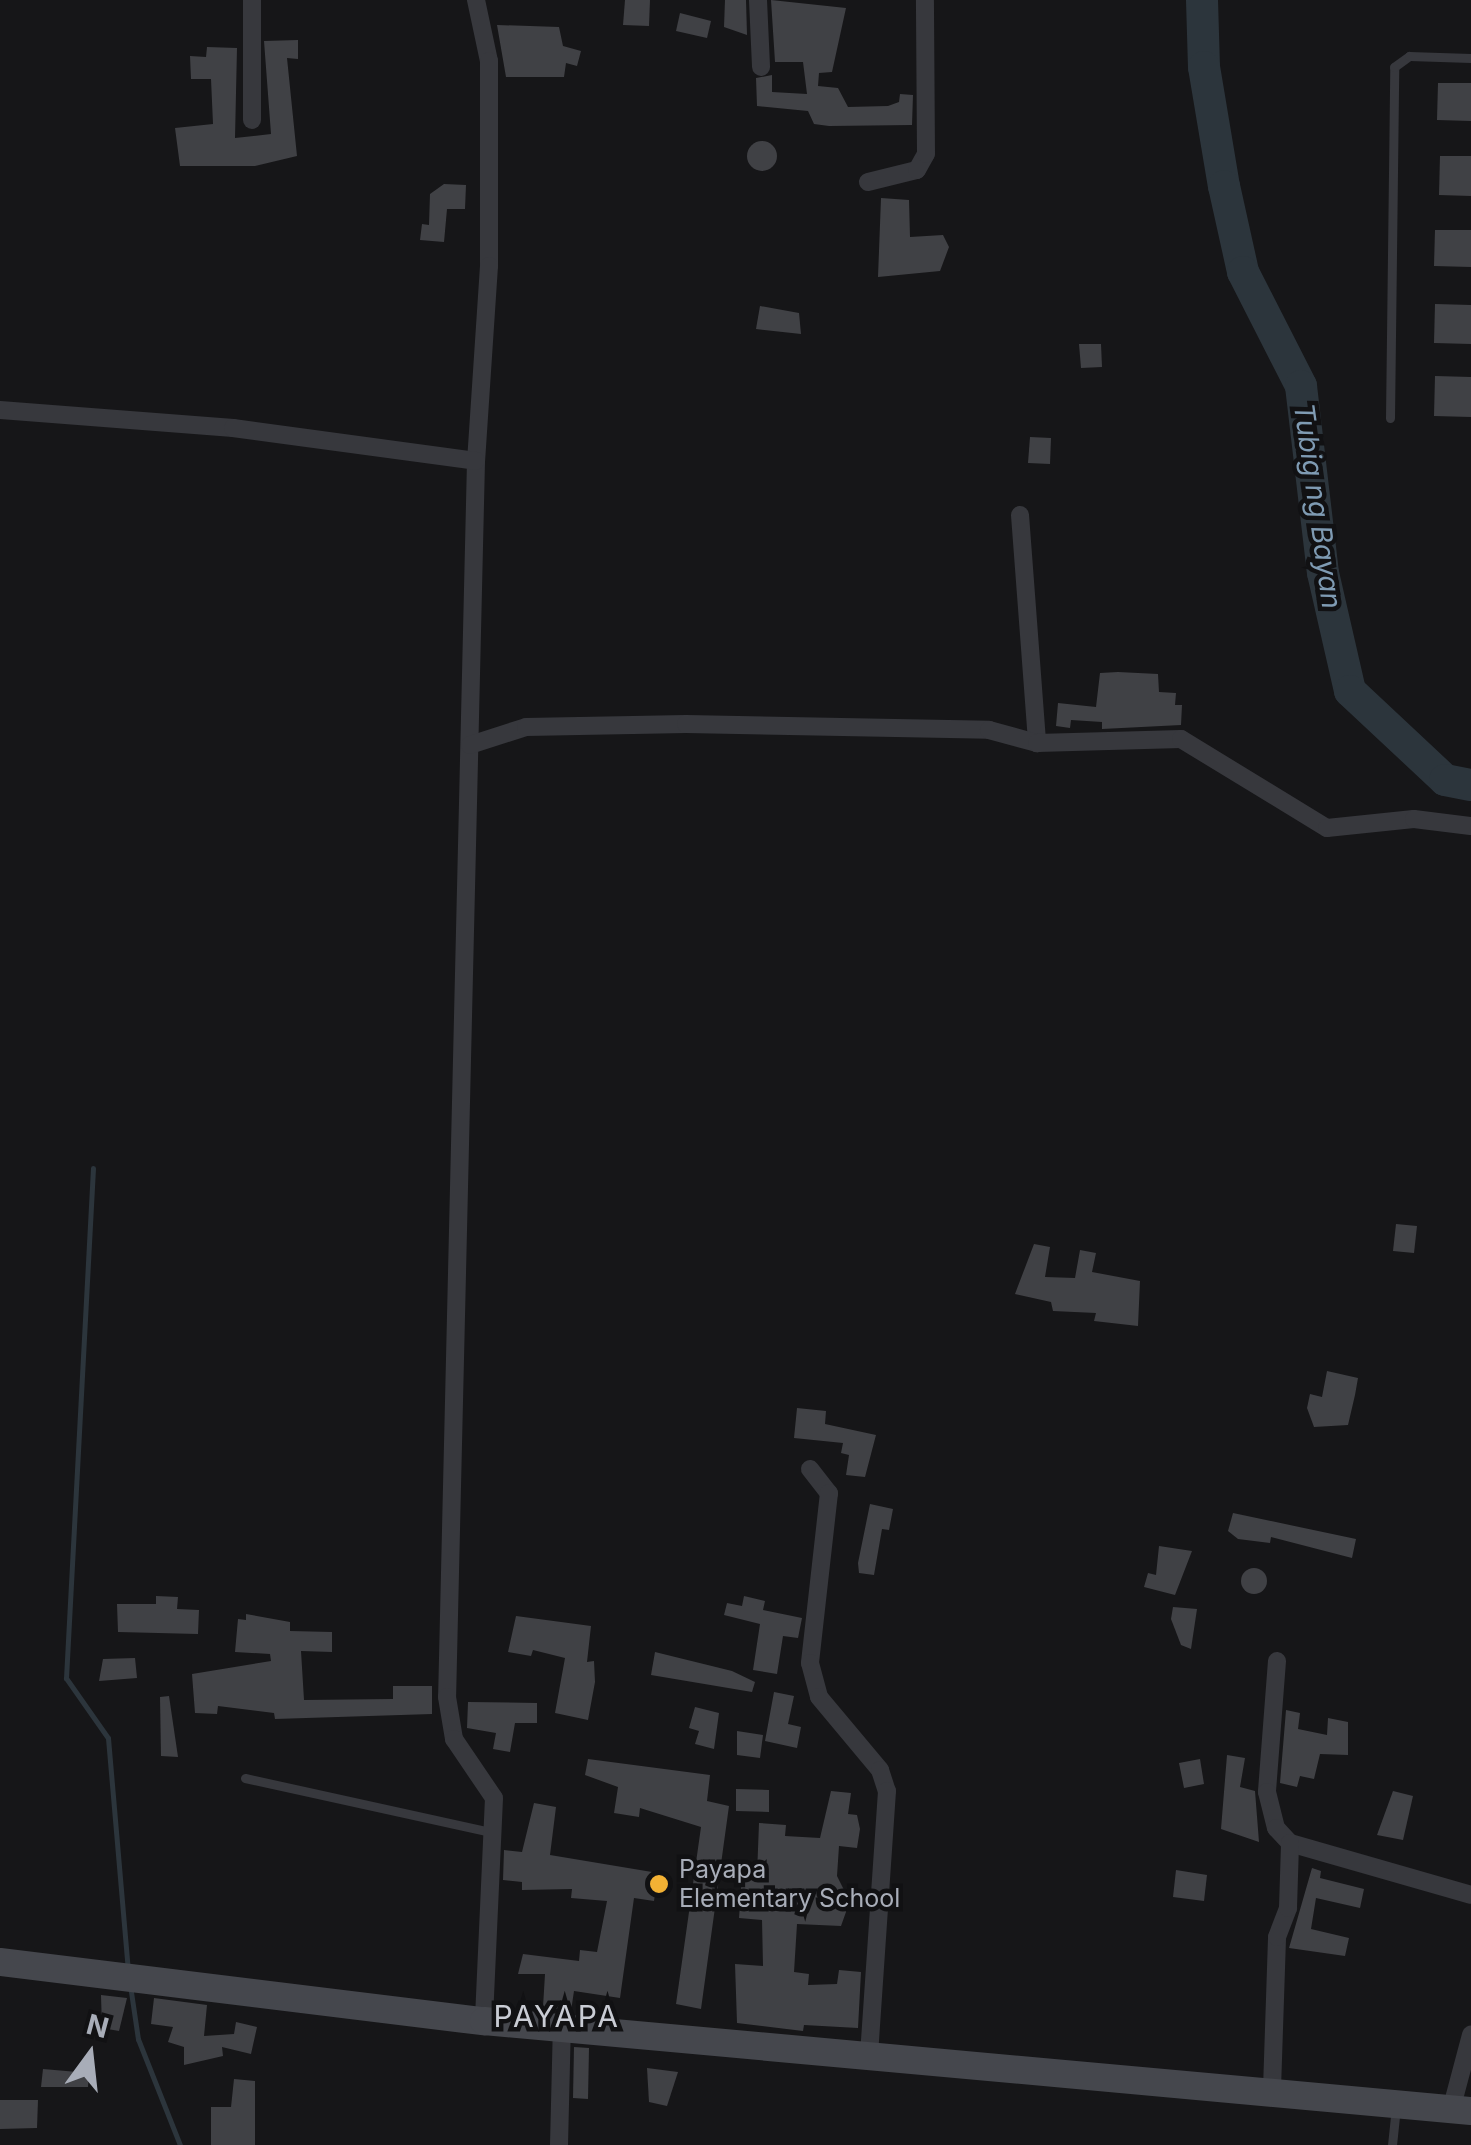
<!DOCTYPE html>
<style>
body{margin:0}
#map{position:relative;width:1471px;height:2145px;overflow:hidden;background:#161618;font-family:Inter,sans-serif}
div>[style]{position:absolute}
.stream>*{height:5px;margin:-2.5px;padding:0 2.5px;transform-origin:2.5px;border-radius:2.5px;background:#2c353c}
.river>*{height:32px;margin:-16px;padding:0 16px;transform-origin:16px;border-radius:16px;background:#2c353c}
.building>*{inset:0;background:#404145}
.round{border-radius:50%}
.service>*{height:9px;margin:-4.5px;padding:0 4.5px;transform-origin:4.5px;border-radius:4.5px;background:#37383d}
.minor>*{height:18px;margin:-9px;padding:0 9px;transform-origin:9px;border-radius:9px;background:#37383d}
.secondary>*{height:28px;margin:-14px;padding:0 14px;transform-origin:14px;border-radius:14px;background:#45474d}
.dots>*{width:28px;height:28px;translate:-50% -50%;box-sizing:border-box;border:5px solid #111113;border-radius:50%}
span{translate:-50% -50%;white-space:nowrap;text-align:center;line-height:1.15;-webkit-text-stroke:9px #111113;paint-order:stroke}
.poi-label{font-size:25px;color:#a8adb8}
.left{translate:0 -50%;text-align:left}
.water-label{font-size:28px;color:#7f9bb3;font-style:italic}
.quarter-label{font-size:30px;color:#c9ccd4;letter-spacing:2.5px}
.north{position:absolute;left:40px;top:2005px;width:100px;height:100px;-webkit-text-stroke:8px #111113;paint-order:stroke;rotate:15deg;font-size:28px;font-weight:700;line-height:40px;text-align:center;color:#a8adb8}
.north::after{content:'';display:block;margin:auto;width:35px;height:45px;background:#a8adb8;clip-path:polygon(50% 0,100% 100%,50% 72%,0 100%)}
</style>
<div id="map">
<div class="stream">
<i style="left:93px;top:1168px;width:511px;rotate:93.03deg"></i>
<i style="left:66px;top:1678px;width:73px;rotate:55deg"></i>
<i style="left:108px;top:1738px;width:233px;rotate:85.1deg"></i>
<i style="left:130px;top:1985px;width:55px;rotate:81.6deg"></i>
<i style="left:138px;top:2039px;width:114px;rotate:68.4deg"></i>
</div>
<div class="river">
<i style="left:1202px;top:0;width:67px;rotate:88.3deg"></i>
<i style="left:1204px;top:67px;width:121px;rotate:80.5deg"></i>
<i style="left:1224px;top:186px;width:88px;rotate:77.5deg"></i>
<i style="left:1243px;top:272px;width:128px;rotate:63deg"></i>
<i style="left:1301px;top:386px;width:188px;rotate:83.3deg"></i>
<i style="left:1323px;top:573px;width:121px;rotate:77.1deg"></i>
<i style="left:1350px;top:691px;width:130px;rotate:43.1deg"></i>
<i style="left:1445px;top:780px;width:26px;rotate:11deg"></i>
</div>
<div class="building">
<i style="clip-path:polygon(625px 0,650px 0,649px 26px,623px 25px)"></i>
<i style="clip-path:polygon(725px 0,746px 0,747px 35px,724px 27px)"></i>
<i style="clip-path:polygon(771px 0,846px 8px,832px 72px,819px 73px,818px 86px,838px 88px,848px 107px,888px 106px,899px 102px,900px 94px,913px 95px,912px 125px,829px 126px,814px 124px,808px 111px,757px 106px,756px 78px,772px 75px,772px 92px,807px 94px,803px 62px,775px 62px)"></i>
<i style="clip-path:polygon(680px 13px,711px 21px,707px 38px,676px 31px)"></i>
<i style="clip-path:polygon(497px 25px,559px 27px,563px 46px,581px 51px,577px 66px,566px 63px,564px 77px,506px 77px)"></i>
<i style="clip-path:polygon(298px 40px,298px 59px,287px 58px,297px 156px,255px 166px,180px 166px,175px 128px,213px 124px,211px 79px,191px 79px,190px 56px,206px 57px,207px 47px,237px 48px,235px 138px,271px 134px,264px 41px)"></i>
<i style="clip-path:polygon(1438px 83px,1471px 83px,1471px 121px,1437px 120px)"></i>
<i class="round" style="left:747px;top:141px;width:30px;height:30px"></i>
<i style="clip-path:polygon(1440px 156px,1471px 156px,1471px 196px,1439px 195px)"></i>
<i style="clip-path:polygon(444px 184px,466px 185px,465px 209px,447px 209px,444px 242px,420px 240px,422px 224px,429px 225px,430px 194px)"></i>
<i style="clip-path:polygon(881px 198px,909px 200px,910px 237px,943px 235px,949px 247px,940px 271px,878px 277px)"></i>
<i style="clip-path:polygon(1435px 230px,1471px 230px,1471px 267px,1434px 266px)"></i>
<i style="clip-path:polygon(1435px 304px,1471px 305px,1471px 344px,1434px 343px)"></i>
<i style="clip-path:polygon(760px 306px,799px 313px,801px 334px,756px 329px)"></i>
<i style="clip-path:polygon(1079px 344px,1101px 344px,1102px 367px,1081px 368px)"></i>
<i style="clip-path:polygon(1435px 376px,1471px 377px,1471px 417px,1434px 416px)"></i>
<i style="clip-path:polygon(1030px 437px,1051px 438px,1050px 464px,1028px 463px)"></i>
<i style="clip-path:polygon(1118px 672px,1158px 674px,1159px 692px,1176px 693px,1175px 705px,1182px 705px,1181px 725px,1102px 729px,1102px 722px,1071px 720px,1070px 728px,1056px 726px,1058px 703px,1096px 707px,1100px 673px)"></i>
<i style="clip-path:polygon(1396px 1224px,1417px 1226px,1414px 1253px,1393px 1251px)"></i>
<i style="clip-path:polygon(1034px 1244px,1050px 1247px,1045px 1277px,1075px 1278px,1080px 1250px,1096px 1253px,1092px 1272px,1140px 1281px,1138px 1326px,1094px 1321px,1096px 1313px,1053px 1311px,1051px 1302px,1015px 1294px)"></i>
<i style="clip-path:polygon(1327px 1371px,1358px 1378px,1355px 1395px,1348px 1425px,1314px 1427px,1307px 1408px,1310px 1394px,1322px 1397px)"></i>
<i style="clip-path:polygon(797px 1408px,826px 1411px,825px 1424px,876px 1435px,865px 1477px,846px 1475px,849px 1455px,841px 1453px,843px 1443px,794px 1438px)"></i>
<i style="clip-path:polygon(870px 1504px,893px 1509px,889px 1530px,882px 1529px,874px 1575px,859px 1573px,858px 1563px)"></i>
<i style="clip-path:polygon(1233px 1513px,1356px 1539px,1352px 1558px,1271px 1537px,1270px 1543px,1238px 1539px,1228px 1531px)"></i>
<i style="clip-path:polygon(1159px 1546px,1192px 1551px,1175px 1595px,1144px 1587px,1148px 1573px,1156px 1575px)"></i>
<i class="round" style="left:1241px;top:1568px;width:26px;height:26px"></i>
<i style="clip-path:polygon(156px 1596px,178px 1597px,177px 1609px,199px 1610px,198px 1634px,118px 1632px,117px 1604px,156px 1604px)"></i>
<i style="clip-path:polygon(744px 1596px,765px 1601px,763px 1610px,802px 1618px,798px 1638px,783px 1636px,777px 1674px,753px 1670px,760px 1624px,724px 1615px,727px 1603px,742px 1606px)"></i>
<i style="clip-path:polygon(1173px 1607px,1197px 1609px,1191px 1649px,1181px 1645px,1171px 1619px)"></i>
<i style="clip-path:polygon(246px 1614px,290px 1622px,290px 1631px,332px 1632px,332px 1652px,301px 1651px,304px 1700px,393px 1699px,393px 1686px,432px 1686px,432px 1714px,275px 1719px,274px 1713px,218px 1706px,217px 1714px,195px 1713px,192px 1674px,271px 1661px,270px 1654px,235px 1652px,238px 1619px,246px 1620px)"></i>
<i style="clip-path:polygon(516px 1616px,591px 1626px,587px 1662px,594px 1661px,595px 1682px,588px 1720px,555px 1713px,565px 1658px,533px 1650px,531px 1656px,508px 1652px)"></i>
<i style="clip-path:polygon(655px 1652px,732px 1671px,755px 1682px,752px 1692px,651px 1675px)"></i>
<i style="clip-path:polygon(135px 1658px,137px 1678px,99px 1681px,103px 1659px)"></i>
<i style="clip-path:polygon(774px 1692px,794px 1696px,788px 1724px,801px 1727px,797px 1748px,765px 1741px)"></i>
<i style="clip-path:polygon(169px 1696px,178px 1757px,161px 1756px,160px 1697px)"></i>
<i style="clip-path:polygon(468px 1702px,537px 1703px,537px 1723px,515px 1723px,510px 1752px,493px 1749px,496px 1733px,467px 1728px)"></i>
<i style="clip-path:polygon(695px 1707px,719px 1713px,714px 1749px,695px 1744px,699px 1731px,689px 1728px)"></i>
<i style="clip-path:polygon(1286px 1710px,1300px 1713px,1298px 1729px,1327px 1735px,1328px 1718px,1348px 1722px,1348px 1755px,1320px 1754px,1314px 1779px,1300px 1776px,1297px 1787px,1280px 1783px)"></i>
<i style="clip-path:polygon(737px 1731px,763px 1735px,760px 1758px,737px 1755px)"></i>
<i style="clip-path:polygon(1227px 1755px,1245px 1758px,1240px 1787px,1255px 1791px,1259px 1842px,1221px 1829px)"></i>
<i style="clip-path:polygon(588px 1759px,710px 1775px,707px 1801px,729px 1806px,701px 2009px,676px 2004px,701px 1827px,640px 1808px,639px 1817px,614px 1813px,618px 1787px,585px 1775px)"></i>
<i style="clip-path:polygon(1200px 1759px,1204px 1784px,1184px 1788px,1179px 1763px)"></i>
<i style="clip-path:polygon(736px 1789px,769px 1790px,769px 1812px,736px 1811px)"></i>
<i style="clip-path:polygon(831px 1791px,851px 1793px,848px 1814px,857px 1815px,860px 1829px,857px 1848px,839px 1846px,837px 1876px,847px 1896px,846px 1912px,841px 1926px,797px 1924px,794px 1972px,809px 1974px,808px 1985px,837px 1984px,839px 1970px,861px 1972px,858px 2028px,804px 2025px,803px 2031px,737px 2023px,735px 1964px,763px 1966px,762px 1920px,739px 1918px,742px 1874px,757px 1875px,759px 1823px,786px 1825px,785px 1836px,820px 1838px)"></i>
<i style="clip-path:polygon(1393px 1791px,1413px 1796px,1403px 1840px,1377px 1835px)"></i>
<i style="clip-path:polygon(534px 1803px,556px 1807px,550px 1855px,658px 1873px,654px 1901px,634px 1898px,620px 1998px,574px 1991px,571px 2011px,543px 2007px,545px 1974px,518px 1974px,523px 1954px,579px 1961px,580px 1950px,597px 1952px,607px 1901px,571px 1898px,572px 1889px,522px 1890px,522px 1882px,503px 1880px,504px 1850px,522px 1852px)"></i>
<i style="clip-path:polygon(1312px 1868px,1321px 1871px,1320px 1878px,1364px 1889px,1360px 1908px,1316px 1898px,1311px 1929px,1349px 1938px,1345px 1956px,1289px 1948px)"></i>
<i style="clip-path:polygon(1176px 1870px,1207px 1875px,1204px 1901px,1173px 1897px)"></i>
<i style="clip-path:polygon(101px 1995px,127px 1998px,119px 2031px,102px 2028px)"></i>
<i style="clip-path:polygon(154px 1998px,207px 2005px,204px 2036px,234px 2034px,236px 2022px,257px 2027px,251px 2054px,222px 2047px,223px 2056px,184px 2065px,184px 2047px,168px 2042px,173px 2027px,151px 2024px)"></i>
<i style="clip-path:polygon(574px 2047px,589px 2048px,588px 2099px,573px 2098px)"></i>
<i style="clip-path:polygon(647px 2068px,678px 2072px,667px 2106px,649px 2102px)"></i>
<i style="clip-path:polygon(43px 2069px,89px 2073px,88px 2087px,41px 2087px)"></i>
<i style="clip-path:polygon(234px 2079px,255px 2081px,255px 2145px,211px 2145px,211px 2107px,231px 2107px)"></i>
<i style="clip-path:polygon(0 2100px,38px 2100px,37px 2128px,0 2129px)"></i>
</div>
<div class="service">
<i style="left:1390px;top:418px;width:351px;rotate:-89.3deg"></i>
<i style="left:1394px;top:67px;width:19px;rotate:-36deg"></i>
<i style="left:1409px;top:56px;width:62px;rotate:1.8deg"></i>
<i style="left:245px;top:1778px;width:252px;rotate:12.4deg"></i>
<i style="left:1392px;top:2145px;width:39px;rotate:-84deg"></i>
</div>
<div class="minor">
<i style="left:252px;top:0;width:120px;rotate:90deg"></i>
<i style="left:476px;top:0;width:62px;rotate:78deg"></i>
<i style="left:489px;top:61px;width:205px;rotate:90deg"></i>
<i style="left:489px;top:266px;width:195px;rotate:93.8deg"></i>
<i style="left:476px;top:461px;width:1236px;rotate:91.34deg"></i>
<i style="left:447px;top:1697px;width:43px;rotate:80.5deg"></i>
<i style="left:454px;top:1739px;width:71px;rotate:55.9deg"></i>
<i style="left:494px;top:1798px;width:223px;rotate:92.6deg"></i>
<i style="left:758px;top:0;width:67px;rotate:87.4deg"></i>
<i style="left:868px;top:182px;width:50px;rotate:-13.8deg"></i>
<i style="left:917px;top:170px;width:18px;rotate:-61deg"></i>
<i style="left:926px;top:154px;width:154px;rotate:-90.4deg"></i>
<i style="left:0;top:410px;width:234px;rotate:4.4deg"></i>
<i style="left:233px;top:428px;width:245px;rotate:7.7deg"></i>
<i style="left:1020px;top:515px;width:229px;rotate:85.7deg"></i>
<i style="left:470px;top:745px;width:59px;rotate:-17.8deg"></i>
<i style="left:526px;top:727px;width:160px;rotate:-1.1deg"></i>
<i style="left:686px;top:724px;width:303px;rotate:1.1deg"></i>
<i style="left:989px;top:730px;width:50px;rotate:15.2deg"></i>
<i style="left:1037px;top:743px;width:144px;rotate:-1.6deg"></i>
<i style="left:1181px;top:739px;width:171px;rotate:31.4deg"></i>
<i style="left:1327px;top:828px;width:87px;rotate:-5.9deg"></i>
<i style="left:1414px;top:819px;width:57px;rotate:7deg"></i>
<i style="left:810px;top:1469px;width:31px;rotate:52deg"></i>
<i style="left:829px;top:1493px;width:171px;rotate:96.4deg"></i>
<i style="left:810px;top:1663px;width:35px;rotate:75deg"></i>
<i style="left:819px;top:1697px;width:95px;rotate:50.1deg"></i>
<i style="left:880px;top:1770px;width:22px;rotate:72deg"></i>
<i style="left:887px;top:1791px;width:262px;rotate:93.9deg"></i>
<i style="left:1277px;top:1661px;width:131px;rotate:94.4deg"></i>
<i style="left:1267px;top:1792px;width:37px;rotate:76deg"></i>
<i style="left:1276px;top:1828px;width:21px;rotate:47deg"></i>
<i style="left:1290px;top:1843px;width:188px;rotate:16deg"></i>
<i style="left:1272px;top:2089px;width:152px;rotate:-88.1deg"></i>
<i style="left:1277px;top:1937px;width:31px;rotate:-69deg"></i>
<i style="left:1288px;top:1908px;width:65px;rotate:-88.2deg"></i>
<i style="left:1451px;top:2110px;width:78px;rotate:-75.1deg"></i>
<i style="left:559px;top:2145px;width:121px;rotate:-88.6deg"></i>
</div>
<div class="secondary">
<i style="left:0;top:1962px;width:488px;rotate:7deg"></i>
<i style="left:484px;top:2021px;width:991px;rotate:5.21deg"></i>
</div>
<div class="dots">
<i style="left:659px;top:1884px;background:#f2b134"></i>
</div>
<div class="poi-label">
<span class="left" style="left:679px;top:1884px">Payapa<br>Elementary School</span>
</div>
<div class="water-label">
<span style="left:1318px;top:506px;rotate:82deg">Tubig ng Bayan</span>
</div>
<div class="quarter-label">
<span style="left:557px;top:2016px">PAYAPA</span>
</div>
<div class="north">N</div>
</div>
